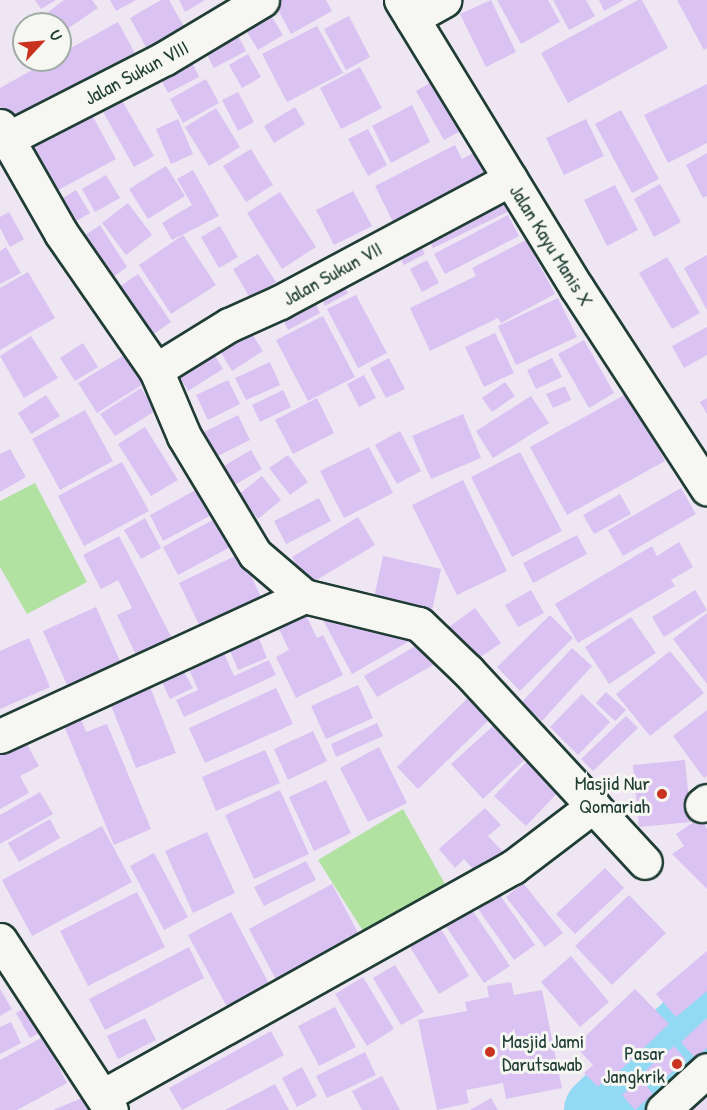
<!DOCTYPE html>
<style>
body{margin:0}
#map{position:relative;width:707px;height:1110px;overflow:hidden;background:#eee6f2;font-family:"Patrick Hand",sans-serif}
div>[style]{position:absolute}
.built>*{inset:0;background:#e8dbf2}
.green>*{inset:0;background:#b2e2a2}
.river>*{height:68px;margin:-34px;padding:0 34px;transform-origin:34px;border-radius:34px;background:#92d9f4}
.building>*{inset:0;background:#dac2f2}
.roads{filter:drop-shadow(2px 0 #1f3d34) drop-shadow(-2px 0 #1f3d34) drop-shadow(0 2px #1f3d34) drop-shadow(0 -2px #1f3d34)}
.minor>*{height:33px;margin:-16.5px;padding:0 16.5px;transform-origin:16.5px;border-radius:16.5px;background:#f6f6f2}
.dots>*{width:16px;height:16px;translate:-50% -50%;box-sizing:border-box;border:3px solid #f6f6f2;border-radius:50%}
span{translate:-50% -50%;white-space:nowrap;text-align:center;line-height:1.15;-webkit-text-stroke:6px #f6f6f2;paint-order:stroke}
.street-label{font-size:20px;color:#1f3d34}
.poi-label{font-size:20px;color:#1f3d34}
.right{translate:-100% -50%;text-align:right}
.left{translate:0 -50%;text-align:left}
.north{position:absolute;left:12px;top:12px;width:60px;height:60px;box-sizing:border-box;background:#f6f6f2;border:2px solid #a0aca6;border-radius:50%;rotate:64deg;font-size:16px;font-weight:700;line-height:24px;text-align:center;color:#1f3d34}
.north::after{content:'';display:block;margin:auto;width:21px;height:27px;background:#c8321e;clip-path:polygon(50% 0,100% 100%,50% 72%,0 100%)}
</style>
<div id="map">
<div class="built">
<i style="clip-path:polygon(707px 1008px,707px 1110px,598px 1110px,672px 1039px)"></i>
</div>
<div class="green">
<i style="clip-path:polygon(35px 483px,87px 582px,27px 614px,0 567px,0 501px)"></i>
<i style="clip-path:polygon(403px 809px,450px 893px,370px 942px,318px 860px)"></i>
</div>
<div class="river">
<i style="left:598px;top:1110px;width:149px;rotate:-43.1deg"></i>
</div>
<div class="building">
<i style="clip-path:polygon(35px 0,56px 0,41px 9px)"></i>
<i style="clip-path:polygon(64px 0,92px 0,98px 8px,60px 34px,60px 24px,32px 24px)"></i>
<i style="clip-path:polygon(110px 0,136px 0,116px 11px)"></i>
<i style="clip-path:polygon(161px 0,169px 0,191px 39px,153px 60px,130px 18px)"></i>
<i style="clip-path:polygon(179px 0,205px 0,185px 12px)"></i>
<i style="clip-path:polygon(282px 0,326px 0,332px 11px,291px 34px,275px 4px)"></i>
<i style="clip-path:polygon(491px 0,516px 52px,486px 67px,460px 14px)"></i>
<i style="clip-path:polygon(497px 0,548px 0,560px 22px,521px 44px)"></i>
<i style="clip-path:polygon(553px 0,586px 0,595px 16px,569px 30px)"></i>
<i style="clip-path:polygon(599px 0,624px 0,604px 11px)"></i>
<i style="clip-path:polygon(638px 0,642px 0,668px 48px,568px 103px,541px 53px)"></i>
<i style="clip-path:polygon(677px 0,707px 0,707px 48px,704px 50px)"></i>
<i style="clip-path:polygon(269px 12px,283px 35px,258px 50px,244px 27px)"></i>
<i style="clip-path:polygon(349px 16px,370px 57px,346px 70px,324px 29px)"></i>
<i style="clip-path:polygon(118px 22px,137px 57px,11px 127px,0 106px,0 88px,50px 60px,60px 60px,60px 54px)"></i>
<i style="clip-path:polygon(317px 26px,343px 73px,287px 102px,262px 54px)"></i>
<i style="clip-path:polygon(236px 32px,246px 51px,214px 68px,204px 49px)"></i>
<i style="clip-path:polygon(248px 54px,261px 77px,242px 88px,229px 65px)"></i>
<i style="clip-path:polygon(191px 60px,199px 77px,168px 93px,159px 76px)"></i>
<i style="clip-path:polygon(360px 67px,382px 108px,341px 129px,320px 88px)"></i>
<i style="clip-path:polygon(440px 77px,468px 127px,444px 140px,416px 91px)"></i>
<i style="clip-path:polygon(206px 79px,219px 103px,183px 123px,170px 99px)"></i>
<i style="clip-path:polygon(707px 84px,707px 143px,668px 163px,644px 115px)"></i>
<i style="clip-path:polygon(116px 90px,154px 156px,134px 167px,97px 101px)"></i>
<i style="clip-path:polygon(238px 92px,254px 122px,238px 131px,222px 100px)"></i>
<i style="clip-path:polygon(86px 104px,116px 159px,49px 195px,20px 140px)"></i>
<i style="clip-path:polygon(412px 105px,430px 142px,391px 163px,372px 126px)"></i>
<i style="clip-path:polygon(295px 107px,305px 124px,274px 143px,264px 126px)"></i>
<i style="clip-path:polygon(216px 108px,240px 147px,209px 166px,185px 127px)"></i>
<i style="clip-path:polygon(621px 110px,659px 179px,632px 193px,595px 124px)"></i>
<i style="clip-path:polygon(178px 119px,193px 154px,171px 164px,156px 129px)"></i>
<i style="clip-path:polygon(586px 119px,604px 156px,564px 175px,546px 138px)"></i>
<i style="clip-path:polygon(368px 129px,387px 165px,368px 176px,348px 139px)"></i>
<i style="clip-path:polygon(455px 145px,462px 159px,484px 147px,497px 172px,394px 224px,375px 186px)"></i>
<i style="clip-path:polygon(251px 149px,273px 185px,246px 202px,223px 166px)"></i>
<i style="clip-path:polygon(707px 153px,707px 196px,703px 198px,686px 165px)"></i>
<i style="clip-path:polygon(166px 166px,185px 196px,148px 219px,129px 189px)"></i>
<i style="clip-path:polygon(193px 170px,219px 216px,172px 240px,162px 223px,192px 205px,177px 179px)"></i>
<i style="clip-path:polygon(106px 175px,120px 198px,95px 212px,82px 189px)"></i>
<i style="clip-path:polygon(660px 184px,681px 222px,654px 237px,634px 199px)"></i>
<i style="clip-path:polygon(615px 185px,638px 230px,607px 246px,584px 200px)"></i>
<i style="clip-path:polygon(511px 186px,522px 205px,433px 248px,425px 232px)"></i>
<i style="clip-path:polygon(76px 190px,90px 213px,64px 228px,51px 205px)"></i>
<i style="clip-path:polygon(353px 191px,372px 226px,334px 245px,316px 210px)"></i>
<i style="clip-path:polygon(280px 192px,316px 247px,282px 269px,247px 213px)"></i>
<i style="clip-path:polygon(128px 203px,152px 235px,126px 255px,102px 223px)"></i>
<i style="clip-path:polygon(9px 212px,24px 239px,10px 247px,0 228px,0 217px)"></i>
<i style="clip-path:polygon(508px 215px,519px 236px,445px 274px,434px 254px)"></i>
<i style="clip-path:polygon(100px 225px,127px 267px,100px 286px,72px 244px)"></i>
<i style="clip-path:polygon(220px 226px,238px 257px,219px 268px,201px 237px)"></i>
<i style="clip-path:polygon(183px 235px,216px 285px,171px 314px,139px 265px)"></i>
<i style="clip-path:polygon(416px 237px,425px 254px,404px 265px,395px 248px)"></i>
<i style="clip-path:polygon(526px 240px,555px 294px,501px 323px,498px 318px,430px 351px,410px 308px,476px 276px,472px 268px)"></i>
<i style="clip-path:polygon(6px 247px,21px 273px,0 284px,0 251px)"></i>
<i style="clip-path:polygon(258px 254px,276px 282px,250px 298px,233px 269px)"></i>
<i style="clip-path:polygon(707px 255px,707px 310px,684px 268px)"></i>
<i style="clip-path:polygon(667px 257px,700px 313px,672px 329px,639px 273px)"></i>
<i style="clip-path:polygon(427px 260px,439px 283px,422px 292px,410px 269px)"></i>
<i style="clip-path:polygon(28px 272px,55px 318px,0 350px,0 288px)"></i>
<i style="clip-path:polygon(138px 274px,171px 322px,148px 338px,115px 290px)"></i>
<i style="clip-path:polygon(339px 277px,348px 293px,325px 306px,317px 289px)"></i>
<i style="clip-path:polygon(311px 294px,320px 313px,288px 330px,279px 311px)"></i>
<i style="clip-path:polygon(356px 295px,387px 353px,358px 368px,327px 309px)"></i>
<i style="clip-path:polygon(558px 298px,577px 337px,516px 365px,498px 326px)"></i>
<i style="clip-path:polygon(323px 316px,355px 377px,308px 401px,276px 340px)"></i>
<i style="clip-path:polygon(245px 323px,263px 351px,232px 371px,215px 343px)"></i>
<i style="clip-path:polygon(707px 327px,707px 355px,684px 368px,672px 346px)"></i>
<i style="clip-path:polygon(495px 333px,514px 373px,484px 387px,465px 347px)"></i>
<i style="clip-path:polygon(31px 336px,58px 378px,24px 398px,0 356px)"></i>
<i style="clip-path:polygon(584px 340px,614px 393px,589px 408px,558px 354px)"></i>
<i style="clip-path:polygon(207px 342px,223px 369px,188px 391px,172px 364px)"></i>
<i style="clip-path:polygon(83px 343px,98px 367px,75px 381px,60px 358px)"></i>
<i style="clip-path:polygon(126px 354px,145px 383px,97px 413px,78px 383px)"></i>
<i style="clip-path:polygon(389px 358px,405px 389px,386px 398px,370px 368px)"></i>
<i style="clip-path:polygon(552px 358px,562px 377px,536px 389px,527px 370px)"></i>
<i style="clip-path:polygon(270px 362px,280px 385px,246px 400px,235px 378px)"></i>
<i style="clip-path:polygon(364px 375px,376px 398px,359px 407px,347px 384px)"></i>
<i style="clip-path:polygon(228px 380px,240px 404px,208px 420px,196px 395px)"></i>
<i style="clip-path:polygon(505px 382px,515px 396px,492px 412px,482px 398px)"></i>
<i style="clip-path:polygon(565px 386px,571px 400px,553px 408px,546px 394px)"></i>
<i style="clip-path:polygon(141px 388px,155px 411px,115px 436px,100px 414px)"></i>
<i style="clip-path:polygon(283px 390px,291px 407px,260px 422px,252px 405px)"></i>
<i style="clip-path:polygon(628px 393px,665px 461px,567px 515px,530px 447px)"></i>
<i style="clip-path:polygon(46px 395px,60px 416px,31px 434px,18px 413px)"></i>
<i style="clip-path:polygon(531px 396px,549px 423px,493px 458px,476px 431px)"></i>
<i style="clip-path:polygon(317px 398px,334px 433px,293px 454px,275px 420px)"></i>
<i style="clip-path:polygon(707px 398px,707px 414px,700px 402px)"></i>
<i style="clip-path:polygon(85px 410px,113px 461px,60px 490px,32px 439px)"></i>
<i style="clip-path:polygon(463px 414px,481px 458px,431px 479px,412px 436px)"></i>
<i style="clip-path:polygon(238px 415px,250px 440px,208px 461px,196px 436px)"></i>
<i style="clip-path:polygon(145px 427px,178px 480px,151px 496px,118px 444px)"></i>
<i style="clip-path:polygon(400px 431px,421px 471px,397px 484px,375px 445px)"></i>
<i style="clip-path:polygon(369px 447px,393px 493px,344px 518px,320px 471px)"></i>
<i style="clip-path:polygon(10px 449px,26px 477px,0 492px,0 454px)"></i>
<i style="clip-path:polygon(251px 450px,262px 469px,233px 486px,222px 467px)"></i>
<i style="clip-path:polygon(520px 452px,562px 531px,512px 557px,471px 477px)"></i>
<i style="clip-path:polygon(288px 455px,308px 482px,290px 495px,269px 468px)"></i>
<i style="clip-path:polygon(122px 462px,149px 511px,84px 546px,58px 496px)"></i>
<i style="clip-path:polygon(262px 476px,281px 500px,258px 519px,239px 494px)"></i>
<i style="clip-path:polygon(463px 480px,507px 571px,457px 595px,412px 505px)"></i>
<i style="clip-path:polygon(203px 486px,217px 512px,163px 541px,150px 515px)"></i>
<i style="clip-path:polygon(681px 488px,696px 514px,623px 556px,608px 530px)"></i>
<i style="clip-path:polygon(620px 494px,631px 514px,594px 534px,583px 515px)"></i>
<i style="clip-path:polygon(319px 498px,331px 521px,286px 544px,274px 521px)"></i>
<i style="clip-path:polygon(220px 516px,236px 544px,178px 575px,163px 547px)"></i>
<i style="clip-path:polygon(358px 517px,375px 545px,308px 585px,292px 557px)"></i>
<i style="clip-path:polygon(145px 518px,161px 548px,141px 559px,124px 530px)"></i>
<i style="clip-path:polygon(577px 535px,587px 554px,533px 583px,523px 563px)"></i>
<i style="clip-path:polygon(119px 536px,174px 642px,138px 659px,117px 615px,132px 608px,118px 580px,101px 589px,83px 555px)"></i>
<i style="clip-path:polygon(679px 542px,693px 567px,671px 580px,675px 586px,578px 643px,555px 604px,652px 546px,657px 556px)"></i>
<i style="clip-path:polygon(241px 553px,265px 606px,204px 635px,179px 583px)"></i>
<i style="clip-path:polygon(383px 556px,441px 569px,430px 620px,372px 607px)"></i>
<i style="clip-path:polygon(531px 590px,544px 613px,518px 627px,505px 605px)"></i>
<i style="clip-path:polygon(695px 590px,707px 610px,664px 637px,652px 617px)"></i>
<i style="clip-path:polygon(96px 607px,120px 661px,67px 685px,43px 631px)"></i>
<i style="clip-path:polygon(316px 607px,340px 608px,351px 629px,371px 619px,420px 635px,352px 674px)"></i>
<i style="clip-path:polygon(475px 608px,501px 643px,470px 664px,445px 630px)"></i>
<i style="clip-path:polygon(305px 613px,317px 638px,323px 635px,343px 675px,296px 698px,276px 657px,289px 650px,278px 627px)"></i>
<i style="clip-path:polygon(707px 613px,707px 684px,673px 639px)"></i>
<i style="clip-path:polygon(550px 615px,573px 638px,520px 691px,497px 667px)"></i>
<i style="clip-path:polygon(631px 617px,656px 653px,609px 684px,585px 647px)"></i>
<i style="clip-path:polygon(257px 634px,267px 658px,238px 670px,228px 646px)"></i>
<i style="clip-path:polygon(29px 638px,50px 687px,0 709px,0 651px)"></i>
<i style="clip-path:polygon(426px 640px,438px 662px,377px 697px,364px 676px)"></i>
<i style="clip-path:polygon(572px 648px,592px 666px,542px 721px,522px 702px)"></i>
<i style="clip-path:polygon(223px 651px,234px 676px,269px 660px,276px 675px,184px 717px,176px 700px,198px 690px,188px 667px)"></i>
<i style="clip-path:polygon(670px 651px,704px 693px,650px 736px,616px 694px)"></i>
<i style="clip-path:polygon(182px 668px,193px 688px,170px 699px,160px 678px)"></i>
<i style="clip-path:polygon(358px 685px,373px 718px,326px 739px,311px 706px)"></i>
<i style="clip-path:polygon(150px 687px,176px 753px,136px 768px,110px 703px)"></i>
<i style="clip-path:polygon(276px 688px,293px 724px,205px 763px,189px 728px)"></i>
<i style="clip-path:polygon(474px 692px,495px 714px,418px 789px,397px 767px)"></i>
<i style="clip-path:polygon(606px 692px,626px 710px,615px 721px,596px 703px)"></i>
<i style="clip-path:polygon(582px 694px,610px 722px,578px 755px,550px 727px)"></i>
<i style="clip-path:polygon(707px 710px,707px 776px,704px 778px,673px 736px)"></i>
<i style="clip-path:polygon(626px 716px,638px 728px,593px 771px,581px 759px)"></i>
<i style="clip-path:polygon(503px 717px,534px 751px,483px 799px,451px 764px)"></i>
<i style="clip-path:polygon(81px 719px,86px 732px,107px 724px,151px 829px,114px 845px,64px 726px)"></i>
<i style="clip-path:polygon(377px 723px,383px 736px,336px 757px,331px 744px)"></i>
<i style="clip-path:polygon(313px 731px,327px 761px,288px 780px,274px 749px)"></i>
<i style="clip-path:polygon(23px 737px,39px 766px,20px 776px,29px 793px,0 809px,0 750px)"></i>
<i style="clip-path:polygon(379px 747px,407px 803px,368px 822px,340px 768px)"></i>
<i style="clip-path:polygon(265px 750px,280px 783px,216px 811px,202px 777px)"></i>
<i style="clip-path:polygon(533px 755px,564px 786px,526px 826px,494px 796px)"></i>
<i style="clip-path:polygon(685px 760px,691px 822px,639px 827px,633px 765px)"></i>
<i style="clip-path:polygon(326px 780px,351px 833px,314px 851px,289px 797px)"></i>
<i style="clip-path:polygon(280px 790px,309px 854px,254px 879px,225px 815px)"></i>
<i style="clip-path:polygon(40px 792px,53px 814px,0 844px,0 815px)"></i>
<i style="clip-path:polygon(485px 808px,501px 825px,488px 836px,506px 855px,481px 878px,464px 859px,455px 868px,439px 849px)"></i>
<i style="clip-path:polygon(701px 817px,707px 829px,707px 889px,672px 854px,684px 846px,676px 834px)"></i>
<i style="clip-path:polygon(50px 819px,60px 838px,19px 862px,8px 843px)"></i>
<i style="clip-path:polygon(102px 826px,132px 882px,32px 936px,2px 880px)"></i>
<i style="clip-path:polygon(207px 832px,235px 893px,193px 913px,165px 851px)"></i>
<i style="clip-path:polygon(154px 853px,188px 917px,164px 930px,130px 866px)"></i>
<i style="clip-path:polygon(306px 861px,316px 880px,264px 906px,254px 887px)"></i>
<i style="clip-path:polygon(605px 868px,624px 888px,575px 934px,556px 914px)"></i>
<i style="clip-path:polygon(523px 883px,563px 933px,545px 947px,506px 897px)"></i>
<i style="clip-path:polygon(332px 884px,363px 942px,280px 987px,249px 929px)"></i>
<i style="clip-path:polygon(497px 891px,535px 945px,514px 960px,476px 906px)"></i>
<i style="clip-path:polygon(137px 892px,165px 947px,88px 986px,60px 931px)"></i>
<i style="clip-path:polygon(629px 895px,666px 933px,612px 985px,575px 946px)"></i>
<i style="clip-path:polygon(470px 907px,510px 966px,484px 983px,445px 925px)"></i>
<i style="clip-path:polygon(231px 912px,274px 993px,232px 1016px,188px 935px)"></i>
<i style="clip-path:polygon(441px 929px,469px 976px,439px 994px,410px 947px)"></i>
<i style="clip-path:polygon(189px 947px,204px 978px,105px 1030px,89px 999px)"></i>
<i style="clip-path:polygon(707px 951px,707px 991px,676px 1017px,656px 994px)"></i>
<i style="clip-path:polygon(571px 956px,609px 1002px,580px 1027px,541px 982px)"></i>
<i style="clip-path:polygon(395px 965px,424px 1012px,401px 1025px,373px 978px)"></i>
<i style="clip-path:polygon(363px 977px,394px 1029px,367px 1046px,335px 994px)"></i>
<i style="clip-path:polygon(511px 982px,514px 995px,542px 990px,562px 1088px,506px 1099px,503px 1083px,466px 1090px,469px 1103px,437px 1110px,418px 1020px,467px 1011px,465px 1002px,489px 997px,487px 986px)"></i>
<i style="clip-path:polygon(0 989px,12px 1009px,0 1016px)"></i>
<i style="clip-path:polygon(635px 989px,669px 1024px,609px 1081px,606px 1079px,598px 1087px,584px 1073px,593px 1065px,575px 1046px)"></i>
<i style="clip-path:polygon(31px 1005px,45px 1030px,30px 1038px,16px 1013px)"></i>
<i style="clip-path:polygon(335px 1007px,356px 1047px,319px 1066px,298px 1026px)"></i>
<i style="clip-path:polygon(145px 1018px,156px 1040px,118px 1059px,107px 1036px)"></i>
<i style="clip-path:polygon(707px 1018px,707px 1048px,695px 1058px,681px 1042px)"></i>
<i style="clip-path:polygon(11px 1022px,21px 1043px,0 1054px,0 1027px)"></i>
<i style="clip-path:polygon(271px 1031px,284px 1055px,182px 1110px,169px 1088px)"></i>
<i style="clip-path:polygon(43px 1037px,67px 1083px,17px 1110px,0 1110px,0 1060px)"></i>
<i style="clip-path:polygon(674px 1046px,686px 1060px,658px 1084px,646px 1070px)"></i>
<i style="clip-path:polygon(365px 1052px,376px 1075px,327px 1098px,316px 1076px)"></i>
<i style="clip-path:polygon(302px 1067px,317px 1096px,297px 1107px,282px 1078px)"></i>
<i style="clip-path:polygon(382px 1076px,400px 1110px,362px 1110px,352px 1091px)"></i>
<i style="clip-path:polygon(641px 1079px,653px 1094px,635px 1110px,622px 1095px)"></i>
<i style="clip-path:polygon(275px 1084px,289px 1110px,225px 1110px)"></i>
<i style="clip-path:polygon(92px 1094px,99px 1110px,53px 1110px)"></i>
<i style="clip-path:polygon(491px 1098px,498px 1110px,470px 1110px)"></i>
</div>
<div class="roads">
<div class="minor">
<i style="left:401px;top:0;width:338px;rotate:58.6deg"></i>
<i style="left:577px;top:288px;width:239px;rotate:57deg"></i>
<i style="left:412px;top:18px;width:37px;rotate:-29deg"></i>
<i style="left:0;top:126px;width:123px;rotate:60.3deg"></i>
<i style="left:61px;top:233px;width:167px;rotate:55.3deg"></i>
<i style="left:156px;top:370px;width:72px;rotate:67deg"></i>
<i style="left:184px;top:436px;width:138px;rotate:59deg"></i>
<i style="left:255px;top:554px;width:65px;rotate:40.6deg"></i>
<i style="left:304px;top:596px;width:118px;rotate:13.7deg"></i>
<i style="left:419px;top:624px;width:68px;rotate:43.8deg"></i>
<i style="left:468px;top:671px;width:260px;rotate:47.2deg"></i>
<i style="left:7px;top:139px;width:178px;rotate:-27.1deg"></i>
<i style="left:165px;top:58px;width:113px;rotate:-30.9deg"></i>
<i style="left:156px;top:370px;width:86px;rotate:-31.7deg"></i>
<i style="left:229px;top:325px;width:56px;rotate:-24.3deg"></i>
<i style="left:280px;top:302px;width:261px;rotate:-28.1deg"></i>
<i style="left:0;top:736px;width:335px;rotate:-24.7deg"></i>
<i style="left:702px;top:805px;width:6px;rotate:-39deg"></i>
<i style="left:0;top:940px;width:203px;rotate:56.9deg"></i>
<i style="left:103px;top:1096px;width:470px;rotate:-29.2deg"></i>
<i style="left:513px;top:867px;width:101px;rotate:-37.3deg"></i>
<i style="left:663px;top:1110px;width:59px;rotate:-42.3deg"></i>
</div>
</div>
<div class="dots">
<i style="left:662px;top:794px;background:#c8321e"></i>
<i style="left:490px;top:1052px;background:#c8321e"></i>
<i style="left:677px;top:1064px;background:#c8321e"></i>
</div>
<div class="street-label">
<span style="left:136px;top:72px;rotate:-28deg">Jalan Sukun VIII</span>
<span style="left:552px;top:245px;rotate:58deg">Jalan Kayu Manis X</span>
<span style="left:332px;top:273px;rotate:-29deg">Jalan Sukun VII</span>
</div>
<div class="poi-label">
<span class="right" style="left:650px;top:794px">Masjid Nur<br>Qomariah</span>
<span class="left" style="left:502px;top:1052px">Masjid Jami<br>Darutsawab</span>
<span class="right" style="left:665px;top:1064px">Pasar<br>Jangkrik</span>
</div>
<div class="north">U</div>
</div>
